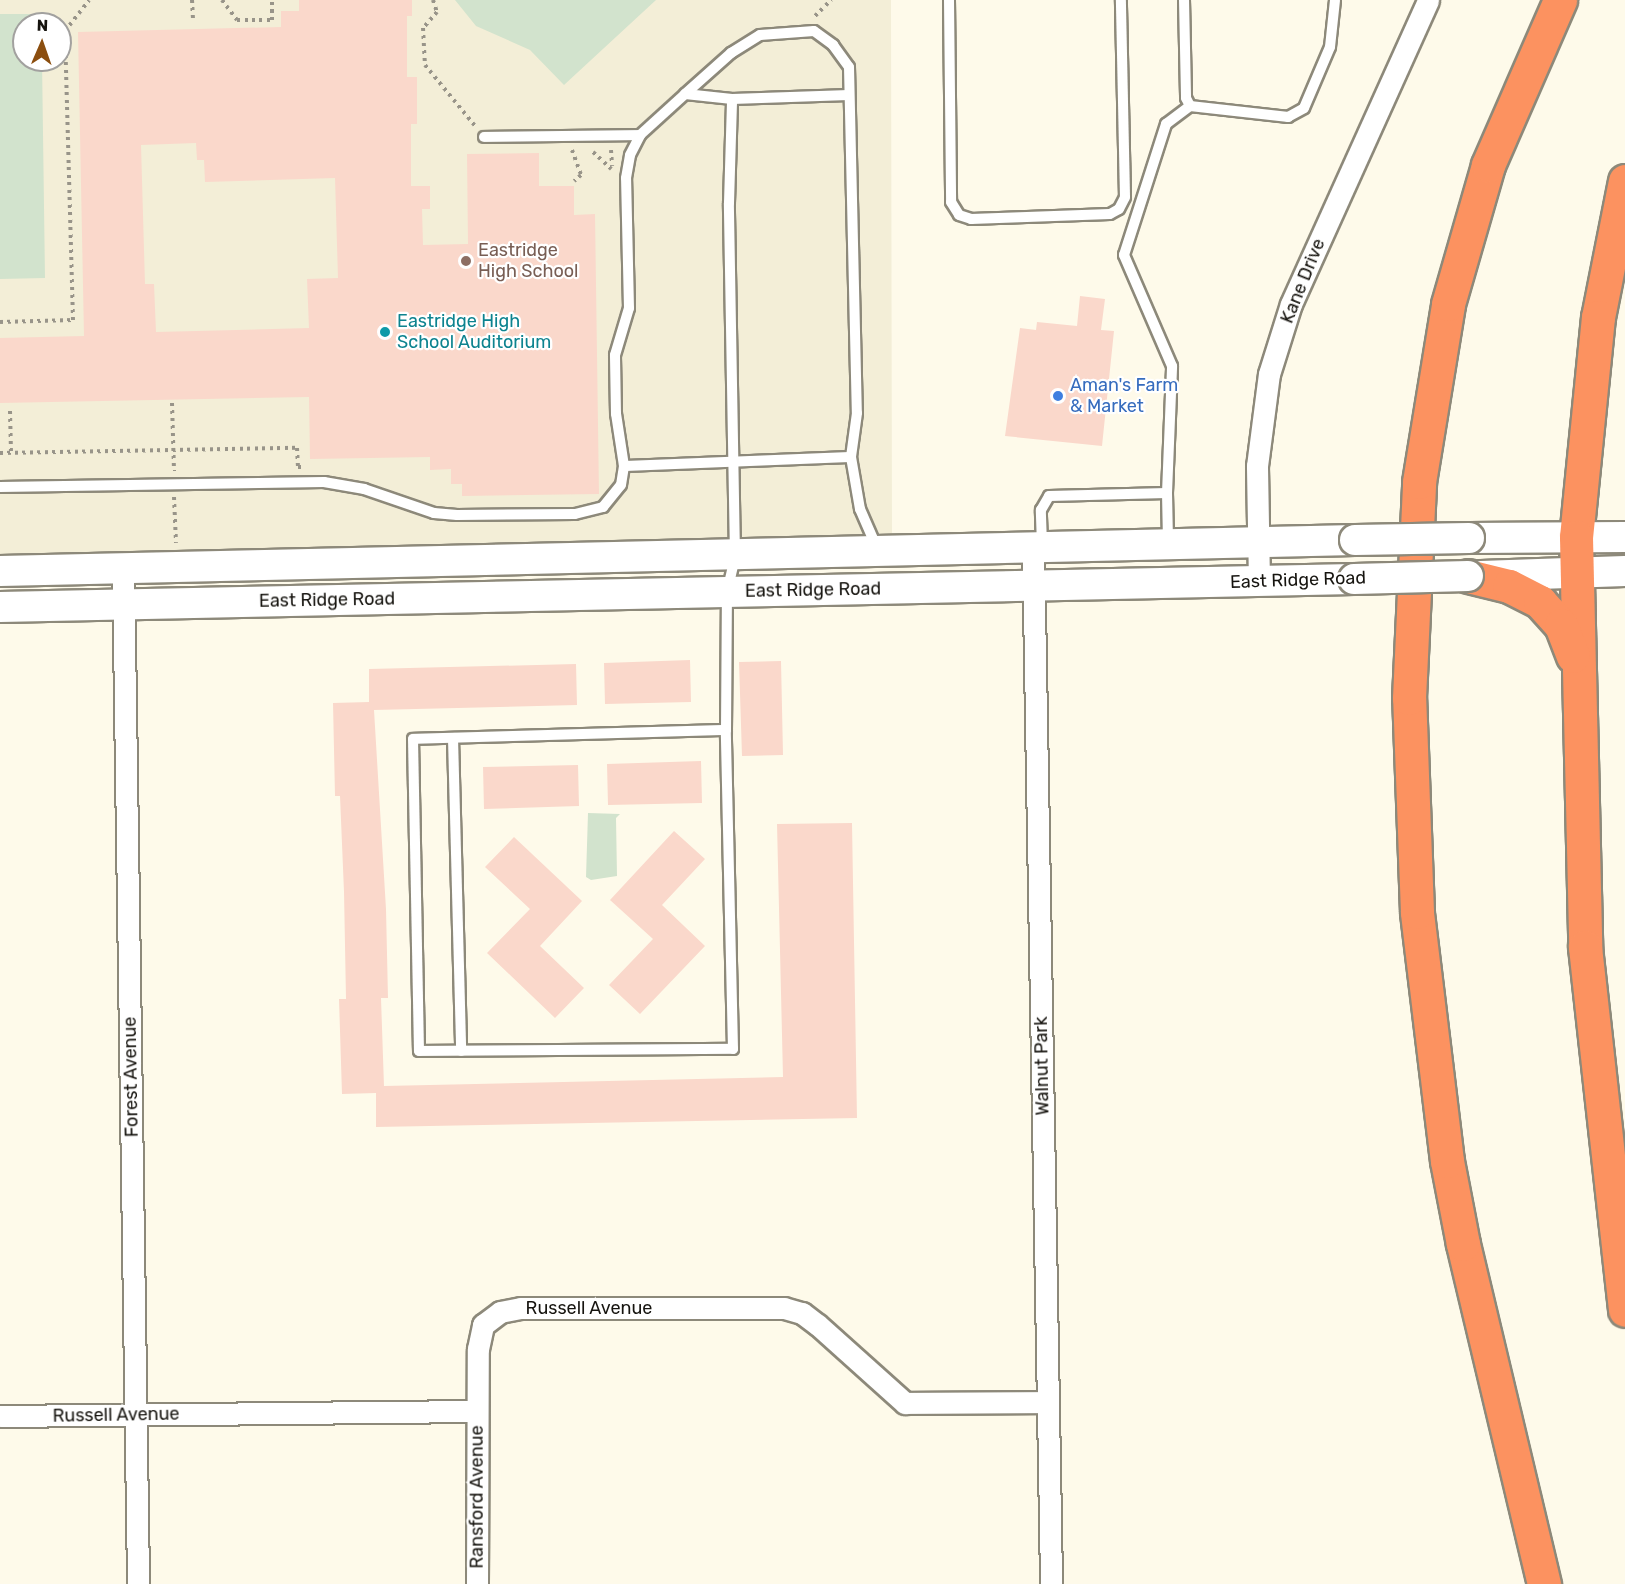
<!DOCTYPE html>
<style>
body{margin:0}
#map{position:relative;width:1625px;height:1584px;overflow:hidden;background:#fefaea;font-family:Rubik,sans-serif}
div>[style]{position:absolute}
.built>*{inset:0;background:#f3eed7}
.green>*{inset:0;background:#d2e3cd}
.building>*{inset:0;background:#fad8cb}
.path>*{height:4px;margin-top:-2px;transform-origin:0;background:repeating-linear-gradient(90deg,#989489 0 3px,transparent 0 7.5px)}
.roads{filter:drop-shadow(2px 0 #8d897a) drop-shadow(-2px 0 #8d897a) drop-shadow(0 2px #8d897a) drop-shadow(0 -2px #8d897a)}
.lane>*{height:10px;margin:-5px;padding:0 5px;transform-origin:5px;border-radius:5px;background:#fff}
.street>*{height:21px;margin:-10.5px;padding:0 10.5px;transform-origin:10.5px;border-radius:10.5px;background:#fff}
.secondary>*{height:30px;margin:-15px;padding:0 15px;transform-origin:15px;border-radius:15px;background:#fff}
.highway>*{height:33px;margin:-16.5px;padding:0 16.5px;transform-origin:16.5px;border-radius:16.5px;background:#fc9260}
.bridges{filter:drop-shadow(2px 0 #8d897a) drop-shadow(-2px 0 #8d897a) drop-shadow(0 2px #8d897a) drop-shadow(0 -2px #8d897a)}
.secondary-bridge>*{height:30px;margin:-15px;padding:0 15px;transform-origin:15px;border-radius:15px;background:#fff}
.dots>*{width:16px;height:16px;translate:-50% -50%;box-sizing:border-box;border:3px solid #fff;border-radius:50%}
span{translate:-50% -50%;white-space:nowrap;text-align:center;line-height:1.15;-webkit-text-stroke:4.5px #fff;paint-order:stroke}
.education-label{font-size:18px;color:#785e54}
.left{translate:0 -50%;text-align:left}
.street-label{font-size:18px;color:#16140f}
.culture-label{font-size:18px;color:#0d838f}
.shop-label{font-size:18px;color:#366cbe}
.north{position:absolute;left:12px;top:12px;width:60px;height:60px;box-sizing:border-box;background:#fff;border:2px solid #a2a19f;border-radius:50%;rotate:2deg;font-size:16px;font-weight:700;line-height:24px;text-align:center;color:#16140f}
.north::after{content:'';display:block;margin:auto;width:21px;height:27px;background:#8b4e0f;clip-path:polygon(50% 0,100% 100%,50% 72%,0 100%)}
</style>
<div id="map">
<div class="built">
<i style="clip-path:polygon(evenodd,0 0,891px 0,892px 540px,0 557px,0 0,24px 24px,60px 24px,60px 60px,24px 60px,24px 24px)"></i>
</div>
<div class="green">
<i style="clip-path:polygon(455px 0,656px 0,564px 85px,530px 50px,476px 26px)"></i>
<i style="clip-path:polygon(0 14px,41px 14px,41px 24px,24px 24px,24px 60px,42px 60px,45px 278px,0 279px)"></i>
<i style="clip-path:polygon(588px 813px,620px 814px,616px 818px,617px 876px,591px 880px,586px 877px)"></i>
</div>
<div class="building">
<i style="clip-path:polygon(evenodd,299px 0,412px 0,412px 16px,407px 16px,407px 77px,417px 77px,417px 124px,411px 124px,411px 186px,430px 186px,430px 209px,422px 209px,423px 245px,468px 244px,467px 154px,539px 153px,539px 186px,574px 186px,574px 215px,595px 214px,599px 494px,462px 496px,462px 484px,451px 484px,451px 469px,430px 470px,430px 457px,310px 459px,309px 397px,0 403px,0 338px,84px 336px,78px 32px,281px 27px,281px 11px,299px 11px,299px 0,196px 143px,197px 160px,204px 160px,205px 182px,335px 178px,338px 278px,307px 279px,309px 328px,156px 332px,154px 284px,145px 284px,141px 145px,196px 143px)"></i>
<i style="clip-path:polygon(1080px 296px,1105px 299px,1101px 330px,1114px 331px,1102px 446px,1005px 436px,1020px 328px,1036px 330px,1037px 322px,1077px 326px)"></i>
<i style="clip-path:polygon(690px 660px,691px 702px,605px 704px,604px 663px)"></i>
<i style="clip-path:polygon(781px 661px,783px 755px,742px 756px,739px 662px)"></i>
<i style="clip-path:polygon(576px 664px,577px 705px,374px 710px,386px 909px,388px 998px,381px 998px,384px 1086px,783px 1077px,777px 824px,852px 823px,857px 1118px,376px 1127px,376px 1093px,342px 1094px,339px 999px,346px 999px,344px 892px,340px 796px,335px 796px,333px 703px,369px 702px,369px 669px)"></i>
<i style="clip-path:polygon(701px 761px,702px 803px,608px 805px,607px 764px)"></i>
<i style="clip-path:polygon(578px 765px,579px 806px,484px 809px,483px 767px)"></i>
<i style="clip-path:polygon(674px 831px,705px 859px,662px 905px,705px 946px,640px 1014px,609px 985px,653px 939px,610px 900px)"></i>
<i style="clip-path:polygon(514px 837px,582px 901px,540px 946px,584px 988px,555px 1018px,487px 953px,530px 909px,485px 867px)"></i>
</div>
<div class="path">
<i style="left:192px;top:0;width:22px;rotate:87deg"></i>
<i style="left:222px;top:0;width:25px;rotate:53deg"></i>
<i style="left:237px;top:20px;width:35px"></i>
<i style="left:272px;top:20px;width:20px;rotate:-90deg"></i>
<i style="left:433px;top:0;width:13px;rotate:72deg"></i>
<i style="left:437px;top:12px;width:21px;rotate:131deg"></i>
<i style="left:423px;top:28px;width:37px;rotate:87deg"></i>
<i style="left:425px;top:65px;width:80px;rotate:50.6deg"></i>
<i style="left:815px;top:16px;width:23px;rotate:-45deg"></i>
<i style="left:572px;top:150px;width:27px;rotate:70deg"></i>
<i style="left:581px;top:175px;width:9px;rotate:139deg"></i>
<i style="left:611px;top:150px;width:16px;rotate:86deg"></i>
<i style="left:593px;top:152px;width:25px;rotate:43deg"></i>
<i style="left:0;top:322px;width:73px;rotate:-1.6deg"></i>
<i style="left:73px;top:320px;width:289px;rotate:-91.6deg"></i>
<i style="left:65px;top:31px;width:39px;rotate:-52deg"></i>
<i style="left:172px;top:403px;width:68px;rotate:88.3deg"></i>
<i style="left:10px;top:411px;width:42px;rotate:88.6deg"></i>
<i style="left:0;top:453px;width:297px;rotate:-1deg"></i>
<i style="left:297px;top:448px;width:19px;rotate:87deg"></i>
<i style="left:298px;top:467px;width:3px"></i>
<i style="left:174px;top:497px;width:46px;rotate:87.5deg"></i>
</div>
<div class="roads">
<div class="lane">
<i style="left:949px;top:0;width:202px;rotate:89.4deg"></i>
<i style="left:951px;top:202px;width:15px;rotate:58deg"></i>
<i style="left:959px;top:215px;width:13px;rotate:18deg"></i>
<i style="left:971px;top:219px;width:139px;rotate:-2.1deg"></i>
<i style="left:1110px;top:214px;width:10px;rotate:-29deg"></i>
<i style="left:1119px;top:209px;width:13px;rotate:-63deg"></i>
<i style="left:1125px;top:197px;width:197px;rotate:-91.2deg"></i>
<i style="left:1184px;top:0;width:98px;rotate:88.8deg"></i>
<i style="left:1186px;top:98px;width:9px;rotate:63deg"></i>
<i style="left:1190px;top:106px;width:99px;rotate:6.4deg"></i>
<i style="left:1288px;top:117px;width:18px;rotate:-29deg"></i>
<i style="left:1304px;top:108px;width:66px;rotate:-66.9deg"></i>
<i style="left:1330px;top:47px;width:47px;rotate:-83.9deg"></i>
<i style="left:849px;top:95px;width:117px;rotate:178deg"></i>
<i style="left:732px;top:99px;width:47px;rotate:-173.9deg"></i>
<i style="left:685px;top:94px;width:62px;rotate:-41.7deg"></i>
<i style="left:731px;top:53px;width:34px;rotate:-32deg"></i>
<i style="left:760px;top:35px;width:54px;rotate:-4.2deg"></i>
<i style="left:814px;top:31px;width:24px;rotate:36deg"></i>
<i style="left:833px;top:45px;width:27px;rotate:54deg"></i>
<i style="left:849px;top:67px;width:346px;rotate:88.7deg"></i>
<i style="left:857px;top:413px;width:44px;rotate:97.8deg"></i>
<i style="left:851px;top:457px;width:53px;rotate:80.2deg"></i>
<i style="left:860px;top:509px;width:43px;rotate:66.4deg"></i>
<i style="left:484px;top:137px;width:156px;rotate:-0.7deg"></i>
<i style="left:624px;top:466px;width:227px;rotate:-2.3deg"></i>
<i style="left:0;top:487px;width:324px;rotate:-0.9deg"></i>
<i style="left:324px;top:482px;width:41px;rotate:9.9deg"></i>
<i style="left:364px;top:489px;width:74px;rotate:18.9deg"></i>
<i style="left:434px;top:513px;width:23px;rotate:5deg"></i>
<i style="left:457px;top:515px;width:118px;rotate:-0.5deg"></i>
<i style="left:575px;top:514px;width:29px;rotate:-14deg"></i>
<i style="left:603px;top:507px;width:28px;rotate:-51deg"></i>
<i style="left:621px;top:485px;width:19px;rotate:-81deg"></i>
<i style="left:624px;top:466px;width:53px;rotate:-98.7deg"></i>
<i style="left:616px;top:414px;width:59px;rotate:-91deg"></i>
<i style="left:615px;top:355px;width:49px;rotate:-73.4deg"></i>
<i style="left:629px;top:308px;width:130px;rotate:-91.3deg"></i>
<i style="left:626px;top:178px;width:23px;rotate:-80deg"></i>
<i style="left:630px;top:155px;width:22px;rotate:-63deg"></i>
<i style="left:640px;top:135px;width:61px;rotate:-42.3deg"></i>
<i style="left:1167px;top:493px;width:127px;rotate:-87.7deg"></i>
<i style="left:1172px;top:366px;width:121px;rotate:-113.4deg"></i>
<i style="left:1124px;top:255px;width:138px;rotate:-72.2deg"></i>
<i style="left:1166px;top:124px;width:30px;rotate:-37deg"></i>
<i style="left:1042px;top:545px;width:35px;rotate:-92deg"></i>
<i style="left:1041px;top:510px;width:16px;rotate:-60deg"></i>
<i style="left:1049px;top:496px;width:118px;rotate:-1.5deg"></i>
<i style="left:1167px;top:493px;width:48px;rotate:88.8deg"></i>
<i style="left:726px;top:730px;width:313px;rotate:178.4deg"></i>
<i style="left:413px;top:739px;width:312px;rotate:88.9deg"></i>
<i style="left:419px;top:1051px;width:314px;rotate:-0.4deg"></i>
<i style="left:733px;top:1049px;width:319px;rotate:-91.3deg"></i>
<i style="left:726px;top:730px;width:138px;rotate:-89.6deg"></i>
<i style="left:727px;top:592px;width:37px;rotate:-77deg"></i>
<i style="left:735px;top:556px;width:353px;rotate:-91deg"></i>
<i style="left:729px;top:203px;width:104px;rotate:-88.3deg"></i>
<i style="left:453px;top:738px;width:313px;rotate:88.5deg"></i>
</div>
<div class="street">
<i style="left:1033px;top:548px;width:1036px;rotate:89deg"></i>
<i style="left:123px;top:569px;width:1015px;rotate:89.15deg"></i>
<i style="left:1259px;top:582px;width:116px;rotate:-91deg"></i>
<i style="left:1257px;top:466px;width:93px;rotate:-82.6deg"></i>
<i style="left:1269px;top:374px;width:73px;rotate:-72.6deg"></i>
<i style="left:1291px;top:304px;width:333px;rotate:-65.7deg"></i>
<i style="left:0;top:1416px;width:476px;rotate:-0.6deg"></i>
<i style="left:477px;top:1584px;width:235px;rotate:-89.8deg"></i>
<i style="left:478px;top:1349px;width:25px;rotate:-78deg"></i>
<i style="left:483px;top:1325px;width:21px;rotate:-37deg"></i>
<i style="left:500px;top:1312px;width:21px;rotate:-11deg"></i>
<i style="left:521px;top:1308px;width:263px"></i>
<i style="left:784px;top:1308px;width:19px;rotate:16deg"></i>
<i style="left:802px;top:1313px;width:20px;rotate:37deg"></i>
<i style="left:818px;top:1325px;width:117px;rotate:41.9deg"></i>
<i style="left:905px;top:1403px;width:143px;rotate:-0.4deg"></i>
</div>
<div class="secondary">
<i style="left:1469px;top:538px;width:156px;rotate:-0.4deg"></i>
<i style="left:0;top:571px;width:1355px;rotate:-1.31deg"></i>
<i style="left:1481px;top:576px;width:144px;rotate:-2deg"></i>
<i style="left:0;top:607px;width:1354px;rotate:-1.18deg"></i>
</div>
<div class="highway">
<i style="left:1625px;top:181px;width:139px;rotate:101.2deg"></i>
<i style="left:1598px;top:317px;width:221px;rotate:95.7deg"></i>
<i style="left:1576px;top:537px;width:410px;rotate:88.7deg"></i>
<i style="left:1585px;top:947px;width:365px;rotate:83.7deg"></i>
<i style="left:1468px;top:576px;width:42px;rotate:13.7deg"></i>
<i style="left:1509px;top:586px;width:35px;rotate:27deg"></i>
<i style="left:1540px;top:602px;width:31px;rotate:48deg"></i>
<i style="left:1561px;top:625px;width:33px;rotate:69deg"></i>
<i style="left:1544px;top:1584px;width:350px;rotate:-103.4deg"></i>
<i style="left:1463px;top:1244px;width:85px;rotate:-100.9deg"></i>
<i style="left:1447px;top:1161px;width:251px;rotate:-96.9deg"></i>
<i style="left:1417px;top:912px;width:214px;rotate:-92.1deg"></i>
<i style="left:1409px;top:698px;width:216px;rotate:-87.3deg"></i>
<i style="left:1419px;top:482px;width:180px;rotate:-80.7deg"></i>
<i style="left:1448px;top:304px;width:145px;rotate:-73.9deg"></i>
<i style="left:1488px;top:165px;width:180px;rotate:-66.4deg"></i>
</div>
</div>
<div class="bridges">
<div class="secondary-bridge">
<i style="left:1355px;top:540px;width:114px;rotate:-1deg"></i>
<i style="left:1354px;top:579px;width:114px;rotate:-1.5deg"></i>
</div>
</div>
<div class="dots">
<i style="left:466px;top:261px;background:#8d6e63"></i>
<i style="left:385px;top:332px;background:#0f9aa8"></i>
<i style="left:1058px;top:396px;background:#3f7fe0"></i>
</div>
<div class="education-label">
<span class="left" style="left:478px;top:261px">Eastridge<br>High School</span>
</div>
<div class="street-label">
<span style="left:1303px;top:281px;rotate:-68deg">Kane Drive</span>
<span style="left:1298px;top:580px;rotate:-2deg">East Ridge Road</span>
<span style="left:813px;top:590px;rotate:-1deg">East Ridge Road</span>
<span style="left:327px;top:600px;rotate:-1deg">East Ridge Road</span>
<span style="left:1042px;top:1066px;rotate:-91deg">Walnut Park</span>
<span style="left:131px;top:1077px;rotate:-91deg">Forest Avenue</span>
<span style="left:589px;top:1308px">Russell Avenue</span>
<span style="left:116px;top:1415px;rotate:-1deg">Russell Avenue</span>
<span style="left:477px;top:1497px;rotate:-90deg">Ransford Avenue</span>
</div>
<div class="culture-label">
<span class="left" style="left:397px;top:332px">Eastridge High<br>School Auditorium</span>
</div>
<div class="shop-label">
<span class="left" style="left:1070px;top:396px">Aman's Farm<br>&amp; Market</span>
</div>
<div class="north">N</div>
</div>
